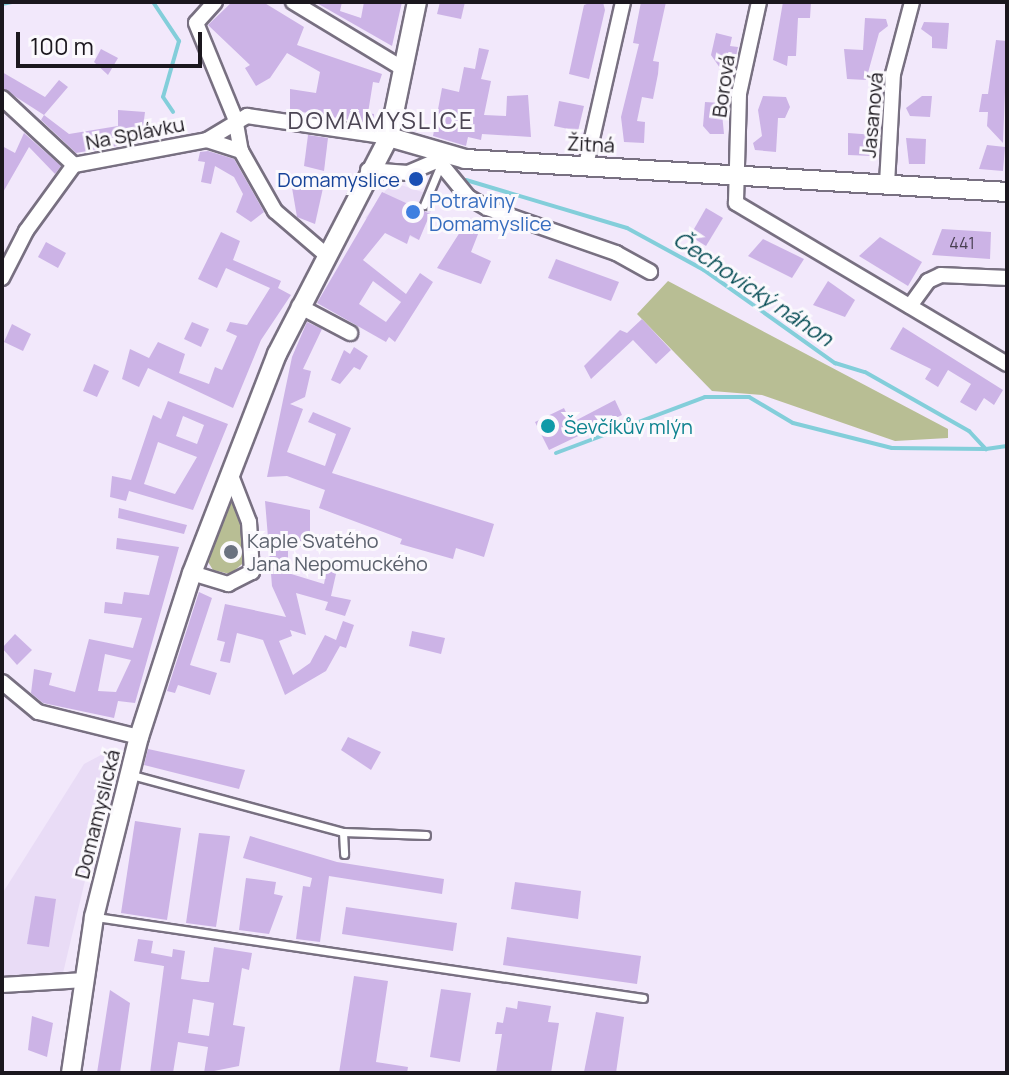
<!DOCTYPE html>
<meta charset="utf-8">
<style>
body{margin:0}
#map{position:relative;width:1009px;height:1075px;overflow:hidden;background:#f2e8fb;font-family:Manrope,sans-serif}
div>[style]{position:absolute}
.built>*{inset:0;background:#e9dcf6}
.green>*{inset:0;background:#b8be94}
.stream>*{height:4px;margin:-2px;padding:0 2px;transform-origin:2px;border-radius:2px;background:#83ceda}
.building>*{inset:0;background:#ccb3e6}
.roads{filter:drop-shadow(2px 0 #787081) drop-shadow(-2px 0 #787081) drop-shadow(0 2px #787081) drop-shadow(0 -2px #787081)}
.lane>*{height:7px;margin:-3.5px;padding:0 3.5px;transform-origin:3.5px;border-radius:3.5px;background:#fff}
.street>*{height:14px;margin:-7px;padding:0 7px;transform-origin:7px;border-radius:7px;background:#fff}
.secondary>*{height:18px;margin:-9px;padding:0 9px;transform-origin:9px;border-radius:9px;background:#fff}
.dots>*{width:22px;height:22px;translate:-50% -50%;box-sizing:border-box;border:4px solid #fbf9fd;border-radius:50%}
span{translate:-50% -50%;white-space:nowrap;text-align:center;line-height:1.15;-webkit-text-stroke:6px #fbf9fd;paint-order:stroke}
.number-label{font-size:16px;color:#473e50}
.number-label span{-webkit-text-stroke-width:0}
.street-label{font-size:20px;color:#1b171e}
.transit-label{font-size:20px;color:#164399}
.right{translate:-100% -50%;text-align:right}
.shop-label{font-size:20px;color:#366cbe}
.left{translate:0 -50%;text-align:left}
.culture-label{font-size:20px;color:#0d838f}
.worship-label{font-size:20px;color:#5b616d}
.water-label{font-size:22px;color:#044b53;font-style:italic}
.quarter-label{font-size:24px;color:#4b4453;letter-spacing:2px}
.frame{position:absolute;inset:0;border:4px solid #1b171e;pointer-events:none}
.scale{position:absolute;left:16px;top:32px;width:186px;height:36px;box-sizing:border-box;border:4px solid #1b171e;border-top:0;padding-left:10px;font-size:24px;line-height:28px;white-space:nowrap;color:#1b171e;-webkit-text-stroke:6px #fbf9fd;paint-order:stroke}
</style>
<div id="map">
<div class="built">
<i style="clip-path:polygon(392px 182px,437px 197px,419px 240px,365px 218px)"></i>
<i style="clip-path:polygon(101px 755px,115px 755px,63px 973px,2px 979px,2px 894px,84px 764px)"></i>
</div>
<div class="green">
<i style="clip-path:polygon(668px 281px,948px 429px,948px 438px,895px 441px,762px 395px,712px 391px,637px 314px)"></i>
<i style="clip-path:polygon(227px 499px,242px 510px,247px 560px,230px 574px,213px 570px,205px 557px)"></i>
</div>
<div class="stream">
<i style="left:153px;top:2px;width:47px;rotate:56.3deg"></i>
<i style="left:179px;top:41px;width:58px;rotate:105.9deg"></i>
<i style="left:163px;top:97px;width:18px;rotate:56deg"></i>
<i style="left:2px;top:4px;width:10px;rotate:-11deg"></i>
<i style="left:466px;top:180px;width:168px;rotate:16.6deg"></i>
<i style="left:627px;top:228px;width:88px;rotate:28.6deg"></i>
<i style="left:704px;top:270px;width:161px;rotate:35.4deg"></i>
<i style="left:835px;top:363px;width:31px;rotate:17deg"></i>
<i style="left:865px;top:372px;width:120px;rotate:29.6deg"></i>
<i style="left:969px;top:431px;width:25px;rotate:47deg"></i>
<i style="left:986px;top:449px;width:21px;rotate:-8deg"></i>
<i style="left:556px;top:453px;width:159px;rotate:-20.6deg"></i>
<i style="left:705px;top:397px;width:44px"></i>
<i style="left:749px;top:397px;width:51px;rotate:30.6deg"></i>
<i style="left:793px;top:423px;width:102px;rotate:14.2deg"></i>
<i style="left:892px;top:448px;width:93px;rotate:0.6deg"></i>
</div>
<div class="building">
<i style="clip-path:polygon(232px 2px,263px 2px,304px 27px,297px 45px,382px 74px,379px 83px,373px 82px,368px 113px,374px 114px,373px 124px,290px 110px,290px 89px,316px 93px,320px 72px,287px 53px,270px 78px,256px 86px,245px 68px,250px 65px,208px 25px)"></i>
<i style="clip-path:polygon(315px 2px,342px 2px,340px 11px,361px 18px,364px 2px,402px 2px,392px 46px)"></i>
<i style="clip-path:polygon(440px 2px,465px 2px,461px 19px,437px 14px)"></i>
<i style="clip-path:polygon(592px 2px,603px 2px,605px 10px,589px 79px,569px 74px,584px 5px)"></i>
<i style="clip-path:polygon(641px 2px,666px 2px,653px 61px,659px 62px,658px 74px,653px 99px,642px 97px,637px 121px,645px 122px,644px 143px,624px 142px,621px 117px,639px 44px,633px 43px)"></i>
<i style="clip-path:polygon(783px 2px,811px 2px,810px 18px,798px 18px,796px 56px,788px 56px,787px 66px,773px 60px)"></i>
<i style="clip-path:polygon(865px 18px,886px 19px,888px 26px,879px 33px,866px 80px,847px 79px,844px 49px,863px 50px)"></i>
<i style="clip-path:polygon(924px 22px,949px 23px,947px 49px,932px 48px,932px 37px,921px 29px)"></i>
<i style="clip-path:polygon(716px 33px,732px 37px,730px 46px,738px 47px,733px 70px,720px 68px,711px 55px)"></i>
<i style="clip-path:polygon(996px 40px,1007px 41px,1003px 143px,987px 126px,988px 112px,979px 112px,982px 94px,988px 94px)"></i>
<i style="clip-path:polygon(479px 48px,489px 50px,481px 79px,491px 81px,484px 115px,506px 116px,507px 96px,528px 95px,531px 137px,482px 134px,481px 140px,468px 137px,466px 146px,433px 136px,442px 88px,459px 92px,464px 67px,475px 69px)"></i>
<i style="clip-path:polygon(101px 49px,118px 58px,108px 75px,94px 62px)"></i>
<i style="clip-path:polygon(2px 72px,45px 97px,59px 80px,68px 87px,44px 115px,2px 88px)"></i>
<i style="clip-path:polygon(763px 96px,786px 97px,790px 107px,785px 118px,778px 118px,776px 152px,755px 150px,753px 143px,762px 136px,758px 110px)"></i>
<i style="clip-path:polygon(922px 96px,932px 96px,930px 117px,910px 116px,906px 108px)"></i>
<i style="clip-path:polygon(559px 101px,584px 106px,578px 131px,554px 126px)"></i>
<i style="clip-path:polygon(705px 102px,721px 103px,724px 134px,710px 134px,703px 126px)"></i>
<i style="clip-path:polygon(118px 110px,145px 112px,143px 128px,155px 126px,157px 139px,76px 153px,41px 120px,44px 115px,69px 134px,118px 126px)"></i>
<i style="clip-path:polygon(24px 133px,61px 166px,55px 174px,29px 147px,2px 194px,2px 146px,15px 153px)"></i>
<i style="clip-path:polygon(848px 133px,875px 135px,873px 156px,848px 155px)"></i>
<i style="clip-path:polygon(308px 135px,328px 138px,324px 171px,304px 166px)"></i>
<i style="clip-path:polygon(906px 138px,926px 139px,925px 164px,909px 164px)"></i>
<i style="clip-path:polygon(987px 145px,1005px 147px,1003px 171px,979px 169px)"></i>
<i style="clip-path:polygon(208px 151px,234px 159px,264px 212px,251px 222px,236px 212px,243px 194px,234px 177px,215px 166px,211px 184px,201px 182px,205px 162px,198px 161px,200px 152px)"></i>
<i style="clip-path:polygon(291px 182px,323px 188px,315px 224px,297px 217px)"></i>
<i style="clip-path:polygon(evenodd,382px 192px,430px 214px,419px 240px,410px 235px,407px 244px,385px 233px,363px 260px,406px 294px,420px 273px,433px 282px,395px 342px,389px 337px,386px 342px,317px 303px,382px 192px,373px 281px,401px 302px,386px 322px,359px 304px,373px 281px)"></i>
<i style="clip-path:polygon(706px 208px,723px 218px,706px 246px,690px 236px)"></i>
<i style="clip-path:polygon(469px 218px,482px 224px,471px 252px,491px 261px,481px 284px,437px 268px)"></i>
<i style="clip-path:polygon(942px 229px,991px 232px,990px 259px,932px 255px)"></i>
<i style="clip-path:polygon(221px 232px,240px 241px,233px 260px,281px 281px,278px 288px,291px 295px,261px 340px,233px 408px,148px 368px,139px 387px,122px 379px,130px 349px,149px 358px,158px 342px,185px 354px,179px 373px,209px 384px,215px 367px,222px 370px,237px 336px,226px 331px,230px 322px,247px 325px,270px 288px,226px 268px,217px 288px,198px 279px)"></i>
<i style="clip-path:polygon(880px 237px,922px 262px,908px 286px,859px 256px)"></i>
<i style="clip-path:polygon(763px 239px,804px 259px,792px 278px,748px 256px)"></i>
<i style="clip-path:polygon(46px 242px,66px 253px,58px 268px,38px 257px)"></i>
<i style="clip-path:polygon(556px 259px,619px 282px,611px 301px,548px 278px)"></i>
<i style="clip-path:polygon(828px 281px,855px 300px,845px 317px,813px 305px)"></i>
<i style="clip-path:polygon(642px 319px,671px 350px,656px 364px,633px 340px,591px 379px,584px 366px,620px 330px,627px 333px)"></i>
<i style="clip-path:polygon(192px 322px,209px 329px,201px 347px,184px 339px)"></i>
<i style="clip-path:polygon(307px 322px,322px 329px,303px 369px,311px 371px,305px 397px,290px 404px,303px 409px,287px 452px,325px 466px,336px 434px,308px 422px,313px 412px,351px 428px,332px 473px,494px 524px,484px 557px,456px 548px,453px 559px,400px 544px,402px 539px,319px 508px,325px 490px,287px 476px,267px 477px,292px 357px)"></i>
<i style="clip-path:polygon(12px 324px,31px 334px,23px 351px,4px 342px)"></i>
<i style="clip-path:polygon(903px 327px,1003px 390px,994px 405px,984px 398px,976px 411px,960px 402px,971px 384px,948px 370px,938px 387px,925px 379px,931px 369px,890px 349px)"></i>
<i style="clip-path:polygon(354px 347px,368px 356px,360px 370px,354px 367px,340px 384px,331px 380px,344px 350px,350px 354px)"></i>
<i style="clip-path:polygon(94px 364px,109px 371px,97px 397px,83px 391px)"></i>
<i style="clip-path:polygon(615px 400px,622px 415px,549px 450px,535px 422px,564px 408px,571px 423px)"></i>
<i style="clip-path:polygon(evenodd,168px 401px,228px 424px,193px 510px,129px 491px,126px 501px,110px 497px,112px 476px,131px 480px,153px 415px,161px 419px,168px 401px,183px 416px,204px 425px,197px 444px,176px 436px,183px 416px,168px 401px,158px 442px,197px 457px,175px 494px,144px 484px,158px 442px)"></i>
<i style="clip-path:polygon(265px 501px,310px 510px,310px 547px,288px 547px,288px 573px,324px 584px,328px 563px,338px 565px,331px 596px,351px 600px,345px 616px,325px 610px,328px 602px,296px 593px,306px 635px,290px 630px,292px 636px,279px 641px,293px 675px,310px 663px,325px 635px,336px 640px,343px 621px,354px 625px,346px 648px,340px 646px,326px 671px,285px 695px,263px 640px,237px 633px,230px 663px,220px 661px,225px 642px,217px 640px,225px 604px,286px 617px,272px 586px)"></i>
<i style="clip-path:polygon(119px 508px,187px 525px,184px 534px,118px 518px)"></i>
<i style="clip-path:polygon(evenodd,117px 538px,179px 547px,135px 703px,118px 701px,114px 718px,43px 703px,31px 693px,34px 669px,52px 673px,49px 685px,75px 692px,89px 639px,133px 648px,142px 618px,104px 613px,105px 602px,122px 604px,124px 592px,149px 595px,159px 556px,116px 549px,117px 538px,105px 654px,131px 660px,116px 692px,98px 691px,105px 654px)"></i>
<i style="clip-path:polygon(199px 592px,212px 598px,190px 665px,217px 673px,210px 695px,178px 685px,175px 693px,167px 691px)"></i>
<i style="clip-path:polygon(412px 631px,445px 638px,441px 654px,409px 646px)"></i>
<i style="clip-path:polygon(15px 634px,32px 650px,17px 665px,2px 648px)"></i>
<i style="clip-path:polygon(348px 737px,381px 752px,371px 770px,341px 750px)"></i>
<i style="clip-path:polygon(148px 749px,245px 770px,239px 789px,144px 765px)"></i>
<i style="clip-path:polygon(135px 821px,181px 828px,167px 920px,121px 913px)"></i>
<i style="clip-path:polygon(199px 833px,230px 836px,216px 927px,186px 923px)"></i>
<i style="clip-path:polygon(250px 836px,337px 862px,444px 879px,442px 894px,329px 876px,320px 942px,296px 939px,303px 886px,310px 887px,312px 878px,243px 858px)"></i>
<i style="clip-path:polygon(246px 878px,276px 882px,274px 894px,283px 896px,269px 934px,239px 930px)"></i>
<i style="clip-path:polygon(515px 882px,581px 891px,578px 919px,511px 909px)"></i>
<i style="clip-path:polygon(35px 896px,56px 899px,49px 947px,27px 944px)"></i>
<i style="clip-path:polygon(346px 907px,457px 923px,453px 951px,342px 934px)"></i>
<i style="clip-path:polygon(507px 937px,641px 956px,637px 984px,503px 965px)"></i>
<i style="clip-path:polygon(evenodd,138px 939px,153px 941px,151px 953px,172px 957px,173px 949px,185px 951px,181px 979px,202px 982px,209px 982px,214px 947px,252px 953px,249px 970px,242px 968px,233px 1025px,245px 1027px,239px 1066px,204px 1073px,208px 1047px,178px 1042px,173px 1073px,150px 1073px,164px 966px,134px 961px,138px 939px,193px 999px,214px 1003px,209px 1036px,188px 1033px,193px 999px)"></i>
<i style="clip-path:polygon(354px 976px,388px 981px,376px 1062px,408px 1067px,407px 1073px,339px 1073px)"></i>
<i style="clip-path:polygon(441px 989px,471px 993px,460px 1062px,430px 1057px)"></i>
<i style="clip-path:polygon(110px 990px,130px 1003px,120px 1073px,97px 1073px)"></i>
<i style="clip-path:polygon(518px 1001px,551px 1006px,548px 1022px,559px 1023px,551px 1073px,496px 1073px,502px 1034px,495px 1034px,497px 1022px,503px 1023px,506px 1007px,517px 1009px)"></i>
<i style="clip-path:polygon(596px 1012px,624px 1017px,616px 1073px,584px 1072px)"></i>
<i style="clip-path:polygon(32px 1016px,53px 1023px,47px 1057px,28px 1050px)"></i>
</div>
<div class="roads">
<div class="lane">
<i style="left:424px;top:205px;width:44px;rotate:-67.5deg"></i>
<i style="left:132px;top:775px;width:219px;rotate:15.1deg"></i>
<i style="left:343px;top:832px;width:83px;rotate:2.1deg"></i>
<i style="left:343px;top:832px;width:22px;rotate:87deg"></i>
<i style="left:96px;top:917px;width:553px;rotate:8.42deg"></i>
</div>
<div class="street">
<i style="left:215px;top:2px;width:28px;rotate:132deg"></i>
<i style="left:196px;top:23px;width:103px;rotate:67.7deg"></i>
<i style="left:235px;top:118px;width:34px;rotate:80deg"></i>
<i style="left:241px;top:151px;width:69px;rotate:60.5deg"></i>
<i style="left:275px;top:211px;width:66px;rotate:40.7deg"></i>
<i style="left:293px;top:2px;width:127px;rotate:31.2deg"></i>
<i style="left:759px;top:2px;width:94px;rotate:102.3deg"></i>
<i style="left:739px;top:94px;width:109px;rotate:91.6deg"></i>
<i style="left:736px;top:203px;width:315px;rotate:30.7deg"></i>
<i style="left:2px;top:98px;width:98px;rotate:42.9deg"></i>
<i style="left:74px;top:165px;width:135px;rotate:-10.6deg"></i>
<i style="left:207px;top:140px;width:36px;rotate:18deg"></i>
<i style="left:207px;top:140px;width:47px;rotate:-31deg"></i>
<i style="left:247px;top:116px;width:144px;rotate:8.4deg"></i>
<i style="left:441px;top:164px;width:43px;rotate:50.7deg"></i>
<i style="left:468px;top:197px;width:22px;rotate:30deg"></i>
<i style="left:487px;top:208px;width:137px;rotate:19.2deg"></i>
<i style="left:616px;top:253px;width:39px;rotate:29deg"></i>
<i style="left:586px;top:165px;width:167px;rotate:-77.2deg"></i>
<i style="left:368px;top:170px;width:40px;rotate:4.3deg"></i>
<i style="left:408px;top:173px;width:39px;rotate:-23deg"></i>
<i style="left:887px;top:184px;width:110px;rotate:-86.9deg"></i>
<i style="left:893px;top:74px;width:74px;rotate:-75.2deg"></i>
<i style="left:2px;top:278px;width:53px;rotate:-62.9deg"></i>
<i style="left:26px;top:231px;width:82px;rotate:-54deg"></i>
<i style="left:299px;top:306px;width:58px;rotate:27.9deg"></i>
<i style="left:910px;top:306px;width:31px;rotate:-54deg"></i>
<i style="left:928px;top:281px;width:14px;rotate:-25deg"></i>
<i style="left:941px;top:275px;width:66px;rotate:2.6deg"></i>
<i style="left:192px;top:573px;width:38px;rotate:17deg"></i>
<i style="left:228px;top:584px;width:27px;rotate:-27deg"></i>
<i style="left:252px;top:572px;width:50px;rotate:-93.4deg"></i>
<i style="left:249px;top:522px;width:53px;rotate:-111.2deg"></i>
<i style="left:2px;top:682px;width:47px;rotate:39.8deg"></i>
<i style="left:38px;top:712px;width:104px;rotate:13.9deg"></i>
<i style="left:2px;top:985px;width:83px;rotate:-3.4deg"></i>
</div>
<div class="secondary">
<i style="left:389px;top:137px;width:79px;rotate:16.1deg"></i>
<i style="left:465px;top:159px;width:543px;rotate:3.48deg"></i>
<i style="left:71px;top:1073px;width:158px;rotate:-81.6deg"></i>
<i style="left:94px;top:917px;width:186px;rotate:-76deg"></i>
<i style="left:139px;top:737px;width:172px;rotate:-72.1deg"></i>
<i style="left:192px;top:573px;width:235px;rotate:-68.8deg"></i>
<i style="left:277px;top:354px;width:244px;rotate:-62.7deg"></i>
<i style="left:389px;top:137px;width:138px;rotate:-78.3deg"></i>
</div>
</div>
<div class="dots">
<i style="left:416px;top:179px;background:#1a4fb4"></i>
<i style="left:413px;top:212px;background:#3f7fe0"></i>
<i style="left:548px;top:426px;background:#0f9aa8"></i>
<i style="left:231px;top:552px;background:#6b7280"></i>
</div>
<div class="number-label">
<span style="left:962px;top:243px">441</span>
</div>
<div class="street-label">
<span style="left:723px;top:86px;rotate:-82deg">Borová</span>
<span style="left:872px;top:115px;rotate:-85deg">Jasanová</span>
<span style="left:135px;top:133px;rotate:-11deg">Na Splávku</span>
<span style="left:591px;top:144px;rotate:3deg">Žitná</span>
<span style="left:97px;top:814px;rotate:-76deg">Domamyslická</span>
</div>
<div class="transit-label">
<span class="right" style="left:400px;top:179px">Domamyslice</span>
</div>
<div class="shop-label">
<span class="left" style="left:429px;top:212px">Potraviny<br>Domamyslice</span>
</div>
<div class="culture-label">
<span class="left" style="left:564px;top:426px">Ševčíkův mlýn</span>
</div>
<div class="worship-label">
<span class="left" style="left:247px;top:552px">Kaple Svatého<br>Jana Nepomuckého</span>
</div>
<div class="water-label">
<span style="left:753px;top:289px;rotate:34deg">Čechovický náhon</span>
</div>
<div class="quarter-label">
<span style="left:381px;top:120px">DOMAMYSLICE</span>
</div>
<div class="frame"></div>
<div class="scale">100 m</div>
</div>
